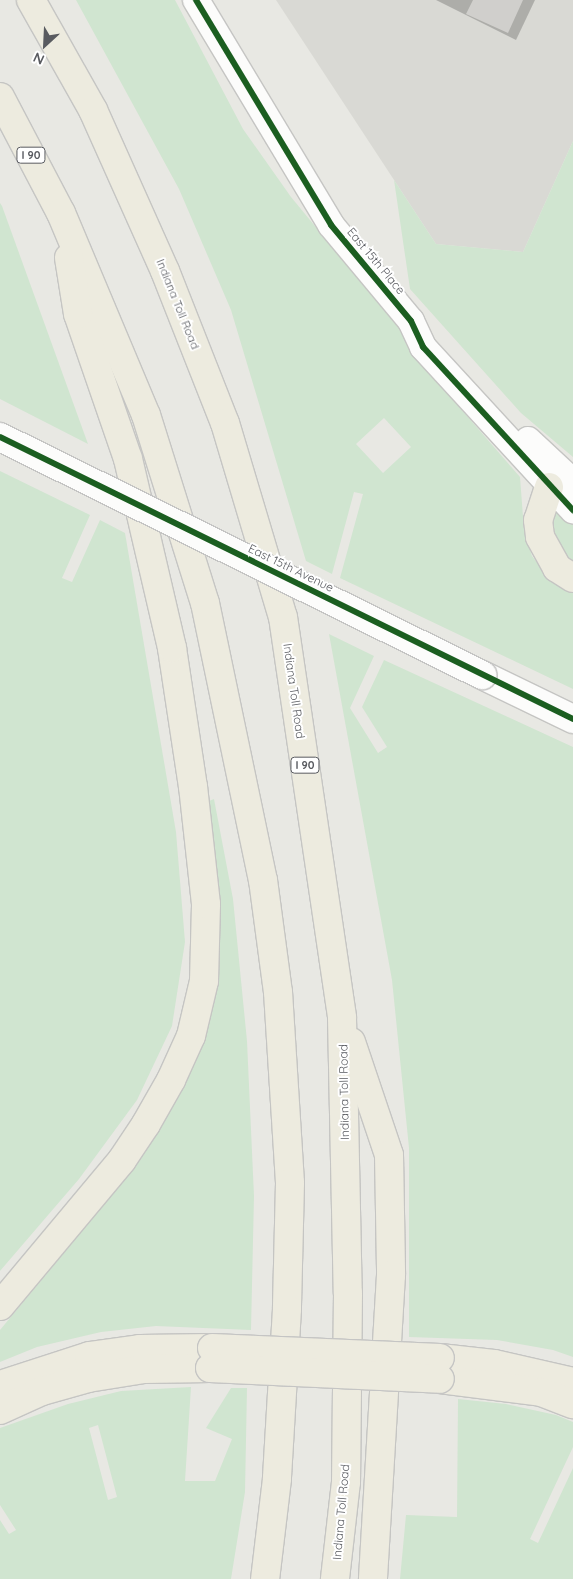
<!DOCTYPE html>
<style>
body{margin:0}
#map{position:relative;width:573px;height:1579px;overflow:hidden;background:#e8e8e3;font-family:Quicksand,sans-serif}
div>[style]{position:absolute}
.industrial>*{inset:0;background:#d9d9d4}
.green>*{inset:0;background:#d0e5d0}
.shadow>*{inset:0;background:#0003}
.building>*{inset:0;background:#d0cfcc}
.roads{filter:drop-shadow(1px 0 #c5c5c3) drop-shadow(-1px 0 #c5c5c3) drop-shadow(0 1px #c5c5c3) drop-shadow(0 -1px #c5c5c3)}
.street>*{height:26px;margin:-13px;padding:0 13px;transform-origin:13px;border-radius:13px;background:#fcfcfb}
.secondary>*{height:28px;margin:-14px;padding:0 14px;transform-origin:14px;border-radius:14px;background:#fcfcfb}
.highway>*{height:28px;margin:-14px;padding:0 14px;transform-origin:14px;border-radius:14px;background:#edebdf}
.bridges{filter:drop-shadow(1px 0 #c5c5c4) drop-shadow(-1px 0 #c5c5c4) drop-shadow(0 1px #c5c5c4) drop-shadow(0 -1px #c5c5c4)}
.secondary-bridge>*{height:28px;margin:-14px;padding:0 14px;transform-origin:14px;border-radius:14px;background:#fcfcfb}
.highway-bridge>*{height:28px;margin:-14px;padding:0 14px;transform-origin:14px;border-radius:14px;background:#edebdf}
.cycleway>*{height:6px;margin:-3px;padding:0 3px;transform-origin:3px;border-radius:3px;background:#1b5e20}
span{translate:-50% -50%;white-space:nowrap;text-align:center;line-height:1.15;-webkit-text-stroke:4px #fff;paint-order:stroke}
.shield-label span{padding:1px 4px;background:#fff;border:1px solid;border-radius:4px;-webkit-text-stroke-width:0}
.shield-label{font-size:11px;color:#595b60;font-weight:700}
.street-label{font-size:12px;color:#595b60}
.north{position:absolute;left:20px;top:20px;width:50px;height:50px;-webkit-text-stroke:4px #fff;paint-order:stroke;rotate:205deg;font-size:14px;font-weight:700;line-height:20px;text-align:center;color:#595b60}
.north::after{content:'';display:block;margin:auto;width:18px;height:22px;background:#595b60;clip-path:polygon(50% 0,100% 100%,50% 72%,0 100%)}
</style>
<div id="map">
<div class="industrial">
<i style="clip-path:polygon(276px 0,573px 0,573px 141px,523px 252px,436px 244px)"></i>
</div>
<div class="green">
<i style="clip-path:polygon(evenodd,76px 0,175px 0,243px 129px,291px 197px,399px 328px,414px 355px,520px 477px,524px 530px,532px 556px,549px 578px,573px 592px,573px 689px,340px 578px,363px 494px,354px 492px,332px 574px,306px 561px,231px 310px,179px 189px,76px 0,384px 418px,411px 447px,383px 473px,356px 444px,384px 418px)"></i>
<i style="clip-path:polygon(573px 141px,573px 457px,521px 413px,410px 289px,394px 180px,436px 244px,523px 252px)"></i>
<i style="clip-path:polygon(0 203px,2px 206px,88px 444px,0 399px)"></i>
<i style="clip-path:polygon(0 471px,90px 515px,62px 578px,72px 582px,100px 520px,125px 533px,176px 832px,185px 942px,172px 1026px,137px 1100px,79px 1179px,0 1271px)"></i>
<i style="clip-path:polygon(556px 508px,573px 525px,573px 561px,566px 556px,550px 530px)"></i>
<i style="clip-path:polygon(329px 634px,374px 656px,350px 708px,378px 753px,387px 747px,362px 707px,384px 660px,573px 747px,573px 1357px,553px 1350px,497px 1340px,409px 1337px,409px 1148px,392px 980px)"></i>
<i style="clip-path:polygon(214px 799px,233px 899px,247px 1041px,254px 1196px,251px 1330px,156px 1326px,101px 1332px,37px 1347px,0 1362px,0 1330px,112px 1195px,164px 1121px,186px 1077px,218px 890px,209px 801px)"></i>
<i style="clip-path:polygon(evenodd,191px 1387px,185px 1481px,215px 1481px,232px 1439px,206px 1428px,231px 1388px,247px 1388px,245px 1492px,231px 1579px,0 1579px,0 1520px,9px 1534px,16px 1530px,0 1505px,0 1428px,68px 1404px,121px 1391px,191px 1387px,98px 1425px,117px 1497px,108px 1500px,89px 1428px,98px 1425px)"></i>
<i style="clip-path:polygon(458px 1399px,506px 1404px,556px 1415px,573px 1422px,573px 1447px,530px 1539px,538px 1543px,573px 1468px,573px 1579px,400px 1579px,406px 1515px,457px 1517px)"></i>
</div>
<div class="shadow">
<i style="clip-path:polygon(436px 0,535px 0,516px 40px)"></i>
</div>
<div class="building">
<i style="clip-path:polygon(473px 0,523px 0,508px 33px,466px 14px)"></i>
</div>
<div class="roads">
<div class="street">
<i style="left:196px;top:0;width:262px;rotate:59deg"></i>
<i style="left:331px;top:225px;width:125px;rotate:50.2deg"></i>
<i style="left:411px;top:321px;width:29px;rotate:65deg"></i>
<i style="left:423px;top:347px;width:222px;rotate:47.4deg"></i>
<i style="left:528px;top:440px;width:62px;rotate:43deg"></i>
</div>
<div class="secondary">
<i style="left:482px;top:675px;width:101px;rotate:25.8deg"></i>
</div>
<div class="highway">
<i style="left:31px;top:0;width:126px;rotate:60.6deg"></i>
<i style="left:93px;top:110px;width:176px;rotate:65.9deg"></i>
<i style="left:165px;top:271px;width:163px;rotate:68.5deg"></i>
<i style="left:225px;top:423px;width:202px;rotate:73.4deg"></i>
<i style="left:283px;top:617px;width:405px;rotate:81.6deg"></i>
<i style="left:342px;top:1018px;width:275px;rotate:88.8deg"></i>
<i style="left:348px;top:1293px;width:189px;rotate:90.6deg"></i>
<i style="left:346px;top:1482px;width:98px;rotate:96.5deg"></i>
<i style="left:0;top:97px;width:131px;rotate:62.3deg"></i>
<i style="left:61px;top:213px;width:219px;rotate:67.2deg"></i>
<i style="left:146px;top:415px;width:197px;rotate:72.6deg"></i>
<i style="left:205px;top:603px;width:283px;rotate:78.2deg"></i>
<i style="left:263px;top:880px;width:113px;rotate:82.4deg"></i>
<i style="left:278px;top:992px;width:191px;rotate:86.4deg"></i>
<i style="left:290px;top:1183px;width:126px;rotate:91.4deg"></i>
<i style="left:287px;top:1309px;width:170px;rotate:93.4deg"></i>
<i style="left:277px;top:1479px;width:101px;rotate:96.8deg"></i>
<i style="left:549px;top:487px;width:35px;rotate:108deg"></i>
<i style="left:538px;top:520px;width:17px;rotate:83deg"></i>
<i style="left:540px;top:537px;width:35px;rotate:61deg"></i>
<i style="left:557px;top:568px;width:19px;rotate:32deg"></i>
<i style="left:351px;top:1042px;width:119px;rotate:71.4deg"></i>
<i style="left:389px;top:1155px;width:120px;rotate:89deg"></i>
<i style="left:391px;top:1275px;width:305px;rotate:93.4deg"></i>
<i style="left:0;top:1306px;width:190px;rotate:-50.1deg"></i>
<i style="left:122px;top:1160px;width:43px;rotate:-56.3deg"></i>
<i style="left:146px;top:1124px;width:51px;rotate:-60.4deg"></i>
<i style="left:171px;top:1080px;width:48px;rotate:-65.6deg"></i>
<i style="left:191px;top:1036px;width:57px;rotate:-76.7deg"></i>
<i style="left:204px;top:981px;width:77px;rotate:-88.5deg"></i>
<i style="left:206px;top:904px;width:118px;rotate:-96.3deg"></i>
<i style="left:193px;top:787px;width:141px;rotate:-98.6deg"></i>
<i style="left:172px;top:648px;width:194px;rotate:-103.1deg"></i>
<i style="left:128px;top:459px;width:153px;rotate:-109deg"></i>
<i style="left:78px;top:314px;width:57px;rotate:-99.1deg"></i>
<i style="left:440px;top:1358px;width:54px;rotate:6.3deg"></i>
<i style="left:494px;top:1364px;width:81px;rotate:12.8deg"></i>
<i style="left:440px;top:1379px;width:102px;rotate:7.3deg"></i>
<i style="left:541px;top:1392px;width:34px;rotate:21deg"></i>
<i style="left:0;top:1385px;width:94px;rotate:-18deg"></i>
<i style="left:89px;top:1356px;width:51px;rotate:-7.8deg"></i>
<i style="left:140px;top:1349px;width:72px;rotate:-0.8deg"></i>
<i style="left:0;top:1410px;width:46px;rotate:-24.3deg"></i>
<i style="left:42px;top:1391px;width:48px;rotate:-15.8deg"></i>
<i style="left:88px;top:1378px;width:57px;rotate:-9.1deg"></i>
<i style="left:144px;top:1369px;width:66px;rotate:-0.9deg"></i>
</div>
</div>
<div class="bridges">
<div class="secondary-bridge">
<i style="left:0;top:437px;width:538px;rotate:26.28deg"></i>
</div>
<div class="highway-bridge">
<i style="left:212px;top:1348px;width:228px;rotate:2.5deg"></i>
<i style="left:210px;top:1368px;width:230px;rotate:2.7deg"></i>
</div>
</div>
<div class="cycleway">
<i style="left:196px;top:0;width:262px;rotate:59deg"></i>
<i style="left:331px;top:225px;width:125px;rotate:50.2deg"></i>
<i style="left:411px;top:321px;width:29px;rotate:65deg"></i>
<i style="left:423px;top:347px;width:222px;rotate:47.4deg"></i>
<i style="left:0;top:437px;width:639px;rotate:26.2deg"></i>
</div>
<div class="shield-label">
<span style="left:31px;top:155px">I 90</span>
<span style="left:305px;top:765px">I 90</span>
</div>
<div class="street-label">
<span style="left:376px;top:261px;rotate:50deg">East 15th Place</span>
<span style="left:178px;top:304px;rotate:68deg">Indiana Toll Road</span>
<span style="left:291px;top:568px;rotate:26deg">East 15th Avenue</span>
<span style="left:294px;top:691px;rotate:82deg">Indiana Toll Road</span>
<span style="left:344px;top:1092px;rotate:-91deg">Indiana Toll Road</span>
<span style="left:341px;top:1512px;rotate:-85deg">Indiana Toll Road</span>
</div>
<div class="north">N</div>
</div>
